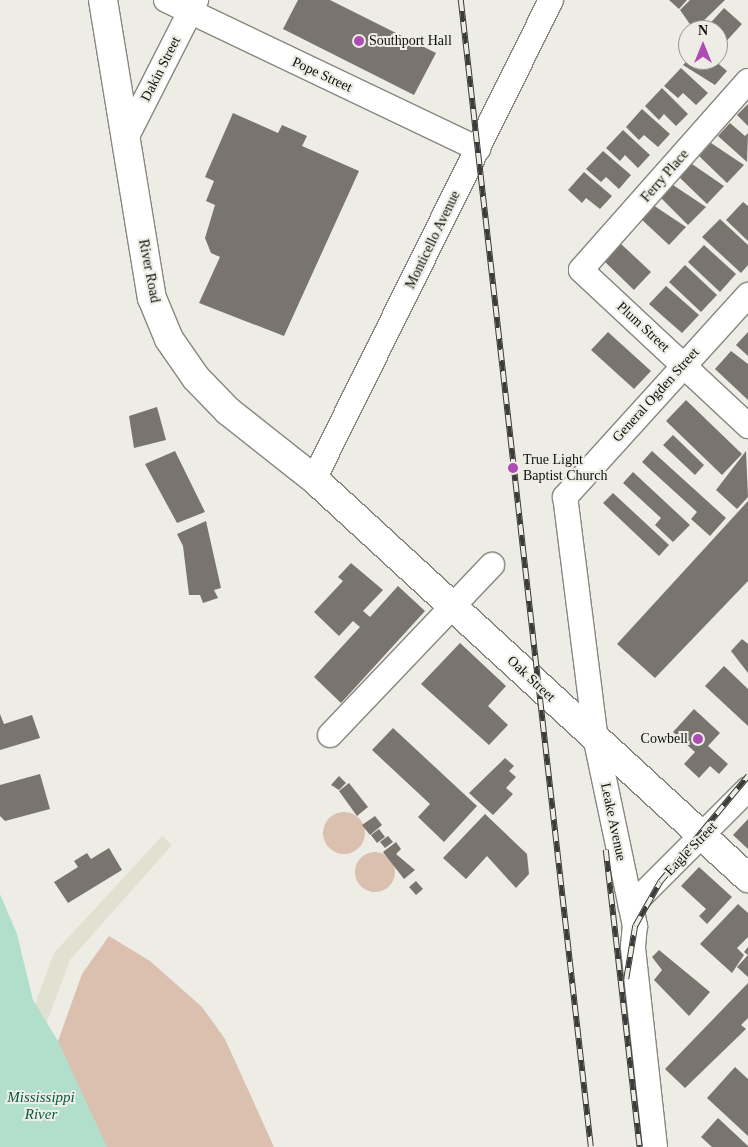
<!DOCTYPE html>
<style>
body{margin:0}
#map{position:relative;width:748px;height:1147px;overflow:hidden;background:#edede5;font-family:"Times New Roman",serif}
div>[style]{position:absolute}
.built>*{inset:0;background:#e0e1d1}
.green>*{inset:0;background:#dbbfaf}
.round{border-radius:50%}
.water>*{inset:0;background:#b2dfcc}
.building>*{inset:0;background:#79756e}
.roads{filter:drop-shadow(1px 0 #878780) drop-shadow(-1px 0 #878780) drop-shadow(0 1px #878780) drop-shadow(0 -1px #878780)}
.minor>*{height:24px;margin:-12px;padding:0 12px;transform-origin:12px;border-radius:12px;background:#fff}
.major>*{height:28px;margin:-14px;padding:0 14px;transform-origin:14px;border-radius:14px;background:#fff}
.rail>*{height:5.5px;margin-top:-2.75px;transform-origin:0;background:repeating-linear-gradient(90deg,#edede5 0 11px,#3b3b37 0 22px);box-sizing:border-box;border-block:1px solid #3b3b37}
.dots>*{width:14px;height:14px;translate:-50% -50%;box-sizing:border-box;border:2px solid #edede5;border-radius:50%}
span{translate:-50% -50%;white-space:nowrap;text-align:center;line-height:1.15;-webkit-text-stroke:4px #edede5;paint-order:stroke}
.poi-label{font-size:14px;color:#0e0e0b}
.left{translate:0 -50%;text-align:left}
.right{translate:-100% -50%;text-align:right}
.street-label{font-size:14px;color:#0e0e0b}
.water-label{font-size:15px;color:#035b44;font-style:italic}
.north{position:absolute;left:678px;top:20px;width:50px;height:50px;box-sizing:border-box;background:#edede5;border:1px solid #94948e;border-radius:50%;rotate:0deg;font-size:14px;font-weight:700;line-height:20px;text-align:center;color:#0e0e0b}
.north::after{content:'';display:block;margin:auto;width:18px;height:22px;background:#ae4cb4;clip-path:polygon(50% 0,100% 100%,50% 72%,0 100%)}
</style>
<div id="map">
<div class="built">
<i style="clip-path:polygon(162px 836px,172px 845px,70px 960px,0 1147px,0 1099px,54px 953px)"></i>
</div>
<div class="green">
<i class="round" style="left:323px;top:812px;width:42px;height:42px"></i>
<i class="round" style="left:355px;top:852px;width:40px;height:40px"></i>
<i style="clip-path:polygon(109px 936px,150px 961px,202px 1007px,225px 1039px,274px 1147px,53px 1147px,43px 1083px,82px 974px)"></i>
</div>
<div class="water">
<i style="clip-path:polygon(0 894px,17px 934px,33px 1000px,58px 1041px,107px 1147px,0 1147px)"></i>
</div>
<div class="building">
<i style="clip-path:polygon(298px 0,330px 0,436px 53px,414px 95px,283px 29px)"></i>
<i style="clip-path:polygon(669px 0,687px 0,679px 9px)"></i>
<i style="clip-path:polygon(690px 0,725px 0,694px 30px,680px 10px)"></i>
<i style="clip-path:polygon(724px 8px,742px 24px,720px 48px,718px 30px,704px 30px)"></i>
<i style="clip-path:polygon(688px 60px,714px 60px,727px 71px,715px 85px,683px 65px)"></i>
<i style="clip-path:polygon(681px 68px,708px 93px,696px 105px,683px 93px,678px 98px,664px 86px)"></i>
<i style="clip-path:polygon(662px 88px,688px 114px,676px 126px,664px 114px,659px 120px,645px 106px)"></i>
<i style="clip-path:polygon(748px 104px,748px 126px,737px 115px)"></i>
<i style="clip-path:polygon(642px 109px,670px 134px,658px 147px,644px 135px,639px 140px,626px 127px)"></i>
<i style="clip-path:polygon(233px 113px,278px 133px,282px 125px,307px 136px,302px 146px,359px 171px,284px 336px,199px 303px,220px 257px,211px 253px,205px 238px,215px 205px,206px 201px,214px 181px,205px 177px)"></i>
<i style="clip-path:polygon(730px 123px,745px 136px,748px 133px,747px 162px,718px 136px)"></i>
<i style="clip-path:polygon(623px 130px,650px 155px,638px 168px,625px 155px,620px 161px,606px 148px)"></i>
<i style="clip-path:polygon(711px 143px,744px 165px,727px 183px,699px 156px)"></i>
<i style="clip-path:polygon(603px 151px,631px 175px,619px 189px,606px 177px,601px 182px,586px 169px)"></i>
<i style="clip-path:polygon(692px 164px,724px 186px,707px 204px,679px 177px)"></i>
<i style="clip-path:polygon(584px 172px,612px 196px,600px 209px,586px 198px,582px 203px,568px 190px)"></i>
<i style="clip-path:polygon(673px 185px,706px 207px,688px 225px,660px 197px)"></i>
<i style="clip-path:polygon(743px 202px,748px 206px,748px 241px,726px 220px)"></i>
<i style="clip-path:polygon(653px 205px,686px 227px,669px 245px,641px 219px)"></i>
<i style="clip-path:polygon(720px 219px,748px 245px,748px 265px,741px 273px,702px 237px)"></i>
<i style="clip-path:polygon(620px 243px,651px 272px,634px 290px,604px 261px)"></i>
<i style="clip-path:polygon(704px 245px,736px 274px,720px 292px,688px 262px)"></i>
<i style="clip-path:polygon(685px 265px,717px 295px,701px 312px,669px 282px)"></i>
<i style="clip-path:polygon(666px 286px,699px 315px,682px 333px,649px 304px)"></i>
<i style="clip-path:polygon(608px 332px,651px 371px,634px 389px,591px 350px)"></i>
<i style="clip-path:polygon(748px 332px,748px 356px,736px 345px)"></i>
<i style="clip-path:polygon(731px 351px,748px 364px,748px 400px,715px 369px)"></i>
<i style="clip-path:polygon(686px 400px,742px 454px,722px 475px,666px 421px)"></i>
<i style="clip-path:polygon(157px 407px,166px 440px,134px 448px,129px 416px)"></i>
<i style="clip-path:polygon(673px 435px,704px 465px,695px 475px,663px 445px)"></i>
<i style="clip-path:polygon(175px 451px,205px 512px,177px 523px,145px 464px)"></i>
<i style="clip-path:polygon(652px 451px,726px 518px,710px 536px,691px 519px,697px 512px,642px 462px)"></i>
<i style="clip-path:polygon(746px 451px,748px 497px,737px 509px,716px 490px)"></i>
<i style="clip-path:polygon(633px 472px,690px 525px,673px 542px,655px 525px,661px 518px,623px 483px)"></i>
<i style="clip-path:polygon(613px 493px,669px 545px,659px 556px,603px 503px)"></i>
<i style="clip-path:polygon(748px 501px,748px 581px,655px 678px,617px 644px)"></i>
<i style="clip-path:polygon(206px 521px,221px 588px,214px 590px,218px 598px,203px 603px,200px 595px,189px 595px,183px 546px,177px 534px)"></i>
<i style="clip-path:polygon(351px 563px,383px 590px,363px 611px,370px 617px,398px 586px,425px 611px,341px 703px,314px 677px,360px 627px,353px 621px,339px 636px,314px 612px,343px 581px,338px 577px)"></i>
<i style="clip-path:polygon(742px 639px,748px 644px,748px 673px,731px 651px)"></i>
<i style="clip-path:polygon(460px 643px,506px 686px,488px 706px,508px 725px,489px 745px,421px 684px)"></i>
<i style="clip-path:polygon(724px 666px,748px 689px,748px 726px,705px 686px)"></i>
<i style="clip-path:polygon(694px 709px,720px 733px,708px 746px,728px 764px,719px 774px,710px 766px,699px 778px,684px 764px,695px 752px,673px 732px)"></i>
<i style="clip-path:polygon(0 714px,4px 724px,32px 715px,40px 738px,0 750px)"></i>
<i style="clip-path:polygon(393px 728px,477px 806px,444px 842px,418px 817px,430px 804px,372px 750px)"></i>
<i style="clip-path:polygon(505px 758px,514px 766px,509px 771px,516px 777px,506px 788px,513px 794px,493px 815px,469px 793px)"></i>
<i style="clip-path:polygon(40px 774px,50px 809px,5px 821px,0 816px,0 785px)"></i>
<i style="clip-path:polygon(339px 776px,346px 783px,339px 790px,331px 785px)"></i>
<i style="clip-path:polygon(349px 783px,368px 807px,357px 816px,339px 791px)"></i>
<i style="clip-path:polygon(485px 814px,527px 854px,529px 874px,516px 888px,487px 856px,466px 879px,443px 858px)"></i>
<i style="clip-path:polygon(375px 816px,382px 825px,370px 835px,362px 825px)"></i>
<i style="clip-path:polygon(748px 819px,748px 849px,733px 835px)"></i>
<i style="clip-path:polygon(379px 829px,385px 837px,377px 843px,371px 835px)"></i>
<i style="clip-path:polygon(388px 836px,393px 842px,385px 848px,380px 842px)"></i>
<i style="clip-path:polygon(396px 842px,401px 849px,396px 854px,415px 870px,404px 879px,383px 852px)"></i>
<i style="clip-path:polygon(109px 848px,122px 870px,68px 903px,54px 882px,78px 867px,74px 861px,87px 853px,91px 859px)"></i>
<i style="clip-path:polygon(699px 867px,732px 897px,707px 924px,699px 916px,706px 909px,681px 886px)"></i>
<i style="clip-path:polygon(416px 881px,423px 889px,416px 895px,409px 887px)"></i>
<i style="clip-path:polygon(738px 904px,748px 913px,748px 937px,737px 948px,744px 955px,732px 973px,700px 944px)"></i>
<i style="clip-path:polygon(748px 947px,748px 977px,737px 967px,748px 955px,744px 952px)"></i>
<i style="clip-path:polygon(659px 950px,710px 992px,689px 1016px,654px 980px,662px 970px,652px 957px)"></i>
<i style="clip-path:polygon(748px 983px,748px 1018px,741px 1025px,746px 1029px,685px 1088px,665px 1069px)"></i>
<i style="clip-path:polygon(735px 1067px,748px 1079px,748px 1136px,707px 1098px)"></i>
<i style="clip-path:polygon(718px 1118px,748px 1146px,748px 1147px,712px 1147px,701px 1137px)"></i>
</div>
<div class="roads">
<div class="minor">
<i style="left:166px;top:0;width:346px;rotate:25.5deg"></i>
<i style="left:748px;top:81px;width:252px;rotate:131.5deg"></i>
<i style="left:581px;top:270px;width:229px;rotate:43deg"></i>
<i style="left:126px;top:138px;width:155px;rotate:-63.1deg"></i>
<i style="left:314px;top:479px;width:534px;rotate:-63.67deg"></i>
<i style="left:330px;top:735px;width:235px;rotate:-46.4deg"></i>
<i style="left:631px;top:906px;width:165px;rotate:-45deg"></i>
<i style="left:655px;top:1147px;width:201px;rotate:-96.3deg"></i>
<i style="left:633px;top:947px;width:21px;rotate:-85deg"></i>
<i style="left:635px;top:926px;width:189px;rotate:-101.9deg"></i>
<i style="left:596px;top:741px;width:246px;rotate:-97.2deg"></i>
<i style="left:565px;top:497px;width:273px;rotate:-47.8deg"></i>
</div>
<div class="major">
<i style="left:103px;top:0;width:302px;rotate:80.7deg"></i>
<i style="left:152px;top:298px;width:44px;rotate:67.5deg"></i>
<i style="left:169px;top:339px;width:47px;rotate:55.3deg"></i>
<i style="left:196px;top:378px;width:46px;rotate:45.9deg"></i>
<i style="left:228px;top:411px;width:110px;rotate:38.3deg"></i>
<i style="left:314px;top:479px;width:590px;rotate:42.59deg"></i>
</div>
</div>
<div class="rail">
<i style="left:461px;top:0;width:1154px;rotate:83.53deg"></i>
<i style="left:606px;top:850px;width:299px;rotate:83.5deg"></i>
<i style="left:626px;top:979px;width:54px;rotate:-80.4deg"></i>
<i style="left:635px;top:926px;width:51px;rotate:-60.4deg"></i>
<i style="left:660px;top:882px;width:138px;rotate:-50.3deg"></i>
</div>
<div class="dots">
<i style="left:359px;top:41px;background:#ae4cb4"></i>
<i style="left:513px;top:468px;background:#ae4cb4"></i>
<i style="left:698px;top:739px;background:#ae4cb4"></i>
</div>
<div class="poi-label">
<span class="left" style="left:369px;top:41px">Southport Hall</span>
<span class="left" style="left:523px;top:468px">True Light<br>Baptist Church</span>
<span class="right" style="left:688px;top:739px">Cowbell</span>
</div>
<div class="street-label">
<span style="left:161px;top:69px;rotate:-63deg">Dakin Street</span>
<span style="left:322px;top:75px;rotate:25deg">Pope Street</span>
<span style="left:665px;top:176px;rotate:-49deg">Ferry Place</span>
<span style="left:433px;top:240px;rotate:-64deg">Monticello Avenue</span>
<span style="left:149px;top:271px;rotate:79deg">River Road</span>
<span style="left:643px;top:327px;rotate:43deg">Plum Street</span>
<span style="left:656px;top:395px;rotate:-48deg">General Ogden Street</span>
<span style="left:531px;top:679px;rotate:43deg">Oak Street</span>
<span style="left:613px;top:822px;rotate:78deg">Leake Avenue</span>
<span style="left:691px;top:849px;rotate:-46deg">Eagle Street</span>
</div>
<div class="water-label">
<span style="left:41px;top:1106px">Mississippi<br>River</span>
</div>
<div class="north">N</div>
</div>
